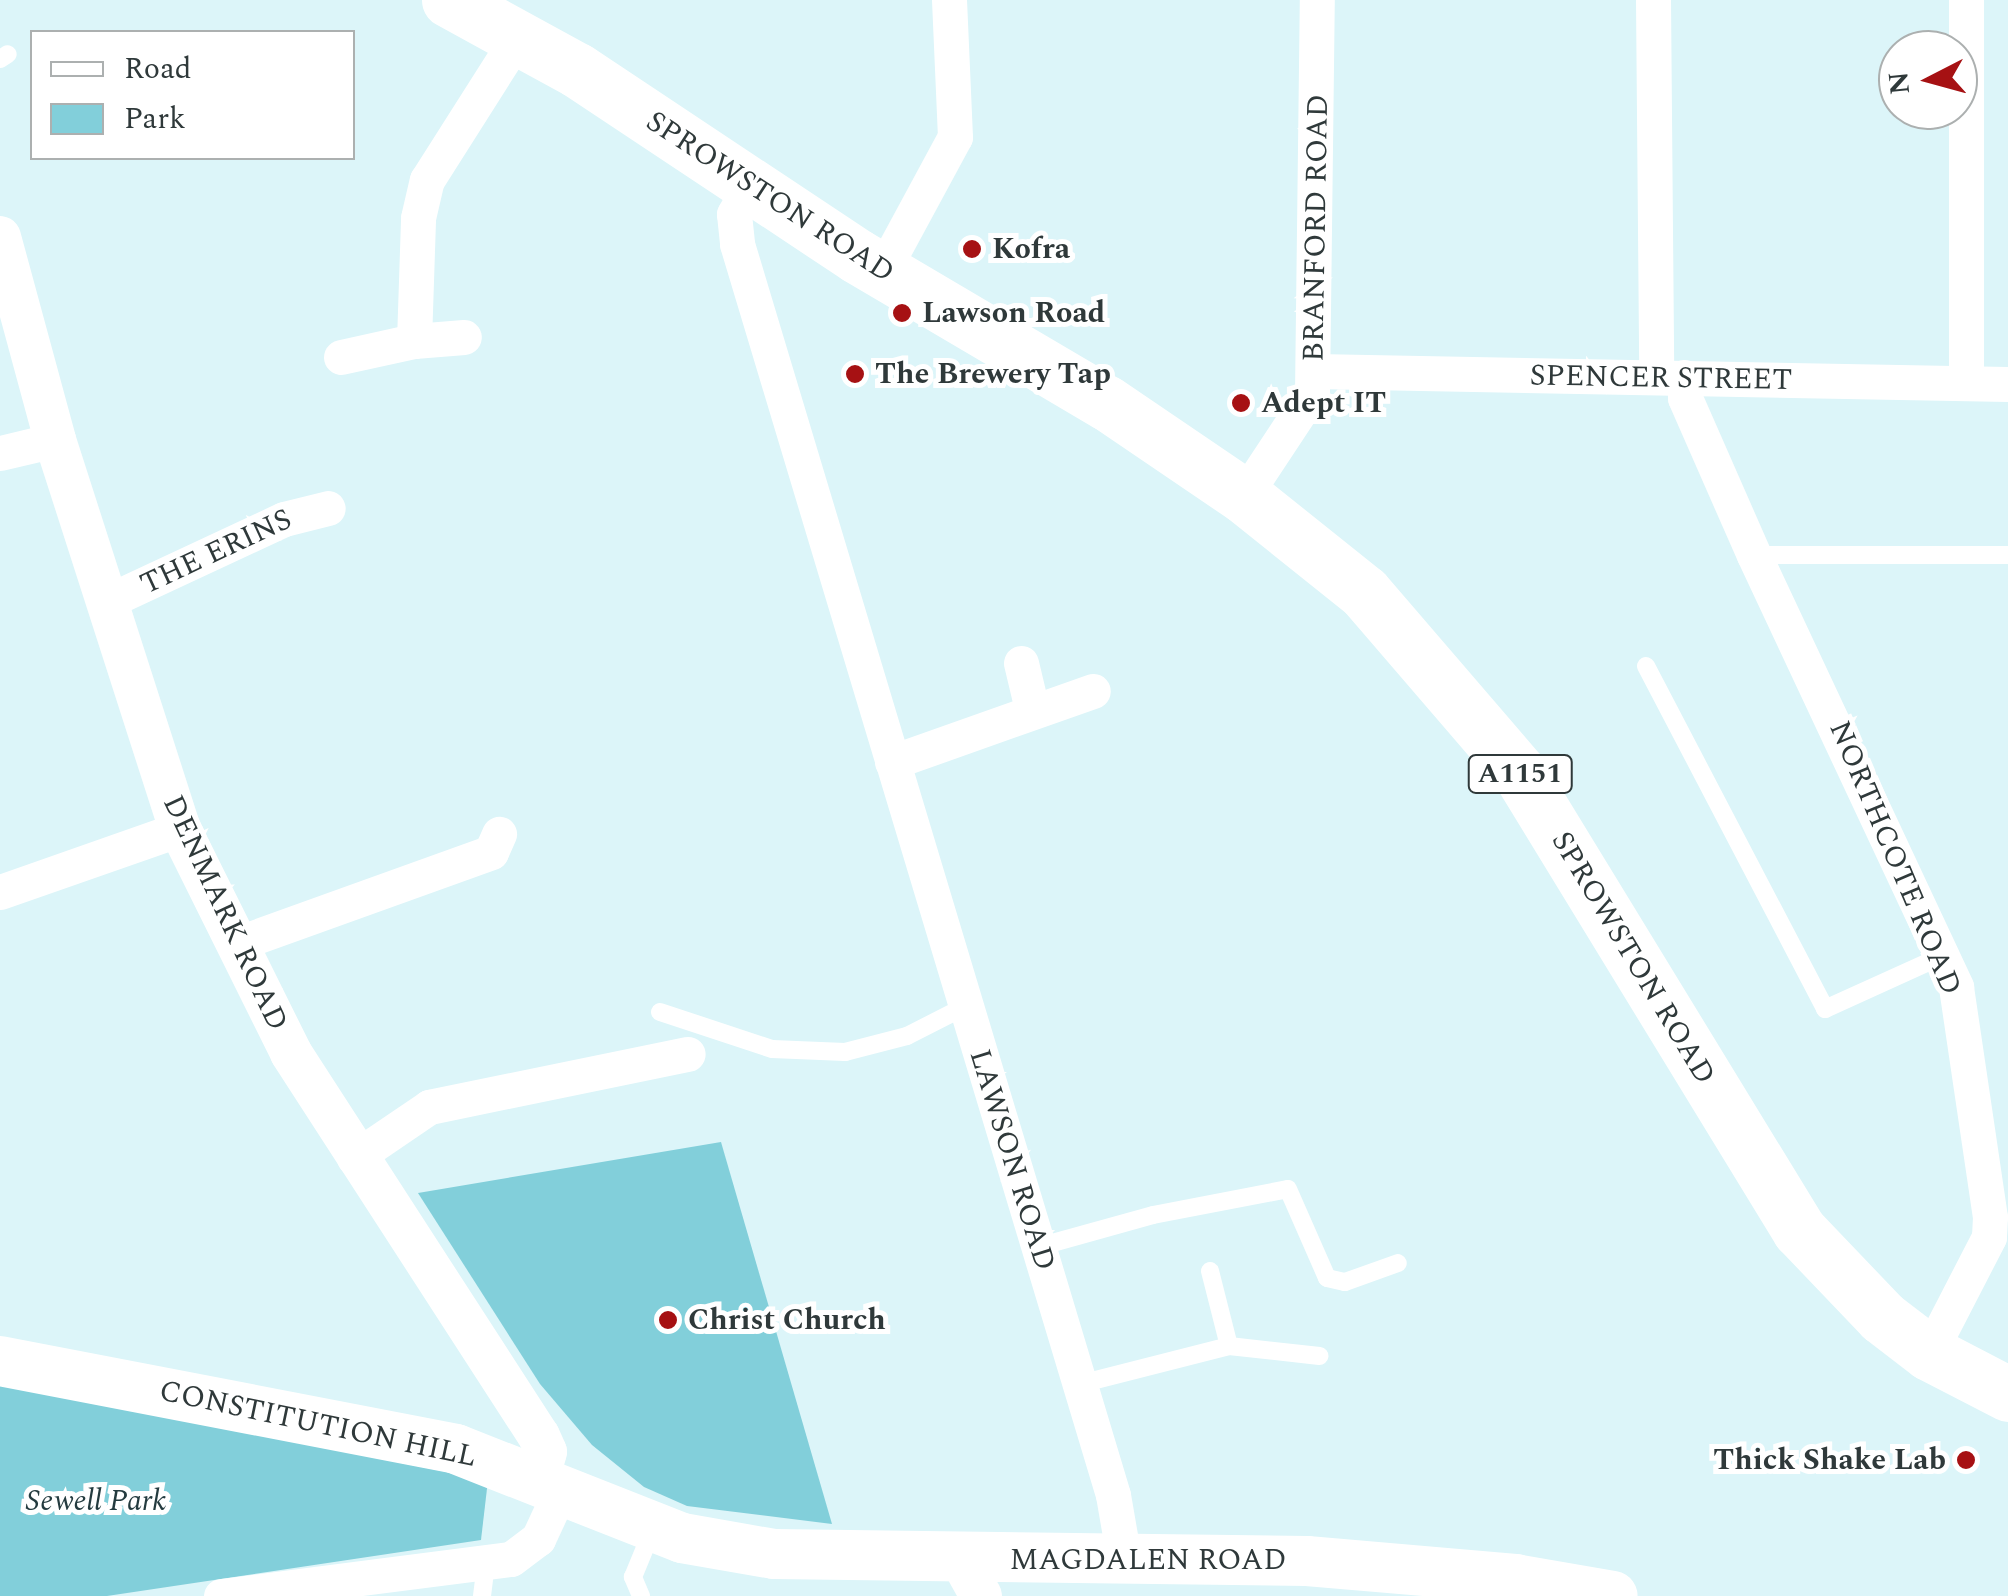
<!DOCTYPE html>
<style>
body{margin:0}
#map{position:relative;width:2008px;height:1596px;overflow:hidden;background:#dcf5f9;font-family:Spectral,serif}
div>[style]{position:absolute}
.green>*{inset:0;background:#82cfda}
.service>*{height:18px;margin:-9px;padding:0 9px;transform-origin:9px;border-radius:9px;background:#fff}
.minor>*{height:35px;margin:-17.5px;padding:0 17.5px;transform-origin:17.5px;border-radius:17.5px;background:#fff}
.tertiary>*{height:42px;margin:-21px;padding:0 21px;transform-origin:21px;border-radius:21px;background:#fff}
.secondary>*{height:50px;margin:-25px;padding:0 25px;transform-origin:25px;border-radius:25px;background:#fff}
.primary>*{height:55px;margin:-27.5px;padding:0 27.5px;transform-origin:27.5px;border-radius:27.5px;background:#fff}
.dots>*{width:28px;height:28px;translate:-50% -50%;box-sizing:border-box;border:5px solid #fff;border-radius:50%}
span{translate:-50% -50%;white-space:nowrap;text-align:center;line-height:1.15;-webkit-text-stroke:10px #fff;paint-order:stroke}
.shield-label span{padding:2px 8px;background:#fff;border:2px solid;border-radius:8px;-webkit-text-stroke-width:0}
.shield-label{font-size:28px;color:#2f393a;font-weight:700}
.street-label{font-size:30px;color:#2f393a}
.poi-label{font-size:30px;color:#2f393a;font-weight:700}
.left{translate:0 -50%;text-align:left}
.right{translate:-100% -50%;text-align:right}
.park-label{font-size:30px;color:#243b3f;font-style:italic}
.legend{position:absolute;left:30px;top:30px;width:325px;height:130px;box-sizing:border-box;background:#fff;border:2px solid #acb0b0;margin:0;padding:12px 18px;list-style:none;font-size:30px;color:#2f393a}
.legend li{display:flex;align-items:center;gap:20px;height:50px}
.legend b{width:50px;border:2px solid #acb0b0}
.north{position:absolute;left:1878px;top:30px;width:100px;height:100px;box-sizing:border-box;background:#fff;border:2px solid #acb0b0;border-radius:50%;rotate:264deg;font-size:28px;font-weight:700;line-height:40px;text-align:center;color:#2f393a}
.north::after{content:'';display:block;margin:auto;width:35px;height:45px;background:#a61113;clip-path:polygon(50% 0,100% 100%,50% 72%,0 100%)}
</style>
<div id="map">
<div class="green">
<i style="clip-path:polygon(721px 1142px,832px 1524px,687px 1506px,644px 1487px,592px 1445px,540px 1384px,418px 1193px)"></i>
<i style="clip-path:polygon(0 1384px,488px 1480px,481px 1540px,107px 1596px,0 1596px)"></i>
</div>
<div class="service">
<i style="left:0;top:59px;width:9px;rotate:-32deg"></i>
<i style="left:1754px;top:555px;width:254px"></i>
<i style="left:1646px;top:666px;width:387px;rotate:62.4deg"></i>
<i style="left:1825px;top:1009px;width:131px;rotate:-24.4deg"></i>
<i style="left:660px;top:1012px;width:118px;rotate:18.3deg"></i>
<i style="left:772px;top:1049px;width:73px;rotate:2.4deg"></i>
<i style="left:845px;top:1052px;width:64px;rotate:-14.5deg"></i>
<i style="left:907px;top:1036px;width:66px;rotate:-27deg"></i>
<i style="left:1038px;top:1247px;width:119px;rotate:-15.5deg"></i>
<i style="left:1153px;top:1215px;width:137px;rotate:-10.9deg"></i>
<i style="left:1288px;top:1189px;width:97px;rotate:66.3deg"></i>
<i style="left:1327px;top:1278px;width:18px;rotate:13deg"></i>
<i style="left:1345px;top:1282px;width:56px;rotate:-19.7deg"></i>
<i style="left:1210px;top:1271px;width:77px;rotate:75.8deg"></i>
<i style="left:1080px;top:1384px;width:154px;rotate:-14.3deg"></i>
<i style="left:1229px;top:1346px;width:91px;rotate:6.3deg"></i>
<i style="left:482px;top:1596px;width:33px;rotate:-83deg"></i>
<i style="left:641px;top:1596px;width:21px;rotate:-113deg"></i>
<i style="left:633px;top:1577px;width:50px;rotate:-67.6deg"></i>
</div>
<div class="minor">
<i style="left:1653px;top:0;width:376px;rotate:89.5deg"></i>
<i style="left:749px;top:187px;width:31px;rotate:119deg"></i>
<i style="left:734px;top:214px;width:30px;rotate:84deg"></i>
<i style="left:737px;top:244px;width:1306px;rotate:73.27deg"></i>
<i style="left:1113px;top:1495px;width:65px;rotate:80.2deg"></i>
<i style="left:883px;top:270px;width:151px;rotate:-61.6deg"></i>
<i style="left:955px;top:137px;width:137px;rotate:-92.5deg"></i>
<i style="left:414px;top:341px;width:50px;rotate:-4.6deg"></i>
<i style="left:341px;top:357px;width:75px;rotate:-12.4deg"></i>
<i style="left:414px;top:341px;width:123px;rotate:-88.1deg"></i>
<i style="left:418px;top:218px;width:39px;rotate:-77deg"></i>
<i style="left:427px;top:180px;width:172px;rotate:-57.6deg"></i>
<i style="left:1315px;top:371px;width:693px;rotate:1.07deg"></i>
<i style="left:1684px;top:377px;width:21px;rotate:87deg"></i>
<i style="left:1685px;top:398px;width:171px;rotate:66.3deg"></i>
<i style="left:1754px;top:555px;width:477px;rotate:64.9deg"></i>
<i style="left:1956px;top:987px;width:232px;rotate:81.6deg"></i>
<i style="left:1990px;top:1217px;width:20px;rotate:93deg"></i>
<i style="left:1989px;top:1237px;width:131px;rotate:117.3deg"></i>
<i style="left:1966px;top:383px;width:383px;rotate:-90deg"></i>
<i style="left:0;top:453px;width:57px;rotate:-13.3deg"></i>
<i style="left:1244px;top:496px;width:123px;rotate:-56.6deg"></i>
<i style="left:1312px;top:393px;width:393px;rotate:-89.3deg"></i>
<i style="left:106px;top:602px;width:196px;rotate:-25deg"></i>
<i style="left:284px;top:519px;width:45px;rotate:-14deg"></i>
<i style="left:1021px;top:663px;width:47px;rotate:76.6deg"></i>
<i style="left:892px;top:762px;width:213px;rotate:-19.5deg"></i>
<i style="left:0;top:892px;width:191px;rotate:-19.3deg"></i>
<i style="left:236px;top:944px;width:271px;rotate:-19.8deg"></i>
<i style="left:491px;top:852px;width:20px;rotate:-66deg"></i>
<i style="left:354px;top:1158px;width:91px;rotate:-34.2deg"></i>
<i style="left:429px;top:1107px;width:264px;rotate:-11.6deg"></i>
<i style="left:221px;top:1596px;width:292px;rotate:-7.3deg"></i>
<i style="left:511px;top:1559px;width:34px;rotate:-37deg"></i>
<i style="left:538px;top:1539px;width:57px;rotate:-65.2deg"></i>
</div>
<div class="tertiary">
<i style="left:0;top:237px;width:210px;rotate:74.8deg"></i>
<i style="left:55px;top:440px;width:409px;rotate:72.2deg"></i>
<i style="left:180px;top:829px;width:250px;rotate:63.6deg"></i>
<i style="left:291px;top:1053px;width:456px;rotate:57.1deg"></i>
<i style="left:539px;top:1436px;width:17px;rotate:66deg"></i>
<i style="left:546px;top:1452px;width:26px;rotate:106deg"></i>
<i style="left:961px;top:1560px;width:41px;rotate:60.9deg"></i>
</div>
<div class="secondary">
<i style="left:0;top:1361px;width:464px;rotate:10.9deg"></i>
<i style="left:456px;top:1449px;width:243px;rotate:21.5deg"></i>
<i style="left:682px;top:1538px;width:93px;rotate:9.9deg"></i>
<i style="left:774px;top:1554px;width:533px;rotate:0.75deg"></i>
<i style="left:1307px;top:1561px;width:209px;rotate:4.9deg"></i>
<i style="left:1515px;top:1579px;width:99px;rotate:9.8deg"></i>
</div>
<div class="primary">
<i style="left:449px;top:0;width:146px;rotate:28.7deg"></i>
<i style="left:577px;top:70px;width:336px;rotate:33.6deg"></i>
<i style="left:857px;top:256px;width:290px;rotate:30.5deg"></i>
<i style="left:1107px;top:403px;width:166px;rotate:34.2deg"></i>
<i style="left:1244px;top:496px;width:154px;rotate:38.7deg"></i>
<i style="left:1364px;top:592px;width:238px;rotate:49.3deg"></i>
<i style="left:1519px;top:772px;width:537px;rotate:58.56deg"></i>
<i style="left:1799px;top:1230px;width:120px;rotate:46.3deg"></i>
<i style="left:1882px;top:1317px;width:59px;rotate:37.5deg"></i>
<i style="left:1929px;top:1353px;width:89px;rotate:27.4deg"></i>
</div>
<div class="dots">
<i style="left:972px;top:249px;background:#a61113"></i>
<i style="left:902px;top:313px;background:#a61113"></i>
<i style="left:855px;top:374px;background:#a61113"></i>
<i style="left:1241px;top:403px;background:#a61113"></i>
<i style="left:668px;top:1320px;background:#a61113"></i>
<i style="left:1966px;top:1460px;background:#a61113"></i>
</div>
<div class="shield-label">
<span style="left:1520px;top:774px">A1151</span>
</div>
<div class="street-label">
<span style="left:770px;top:197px;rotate:33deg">SPROWSTON ROAD</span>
<span style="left:1316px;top:228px;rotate:-89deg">BRANFORD ROAD</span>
<span style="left:1661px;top:378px;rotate:1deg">SPENCER STREET</span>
<span style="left:216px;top:552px;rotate:-25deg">THE ERINS</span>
<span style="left:1895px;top:858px;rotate:67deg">NORTHCOTE ROAD</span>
<span style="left:225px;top:913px;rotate:65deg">DENMARK ROAD</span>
<span style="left:1633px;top:958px;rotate:59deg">SPROWSTON ROAD</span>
<span style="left:1012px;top:1160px;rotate:73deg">LAWSON ROAD</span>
<span style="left:318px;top:1424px;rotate:12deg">CONSTITUTION HILL</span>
<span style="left:1148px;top:1560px">MAGDALEN ROAD</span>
</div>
<div class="poi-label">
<span class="left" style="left:992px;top:249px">Kofra</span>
<span class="left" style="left:922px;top:313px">Lawson Road</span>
<span class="left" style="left:875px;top:374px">The Brewery Tap</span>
<span class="left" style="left:1261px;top:403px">Adept IT</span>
<span class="left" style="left:688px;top:1320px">Christ Church</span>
<span class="right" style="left:1946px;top:1460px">Thick Shake Lab</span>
</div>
<div class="park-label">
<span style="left:96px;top:1501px">Sewell Park</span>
</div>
<ul class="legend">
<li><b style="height:12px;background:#fff"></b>Road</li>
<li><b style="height:28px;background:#82cfda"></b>Park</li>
</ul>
<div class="north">N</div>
</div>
